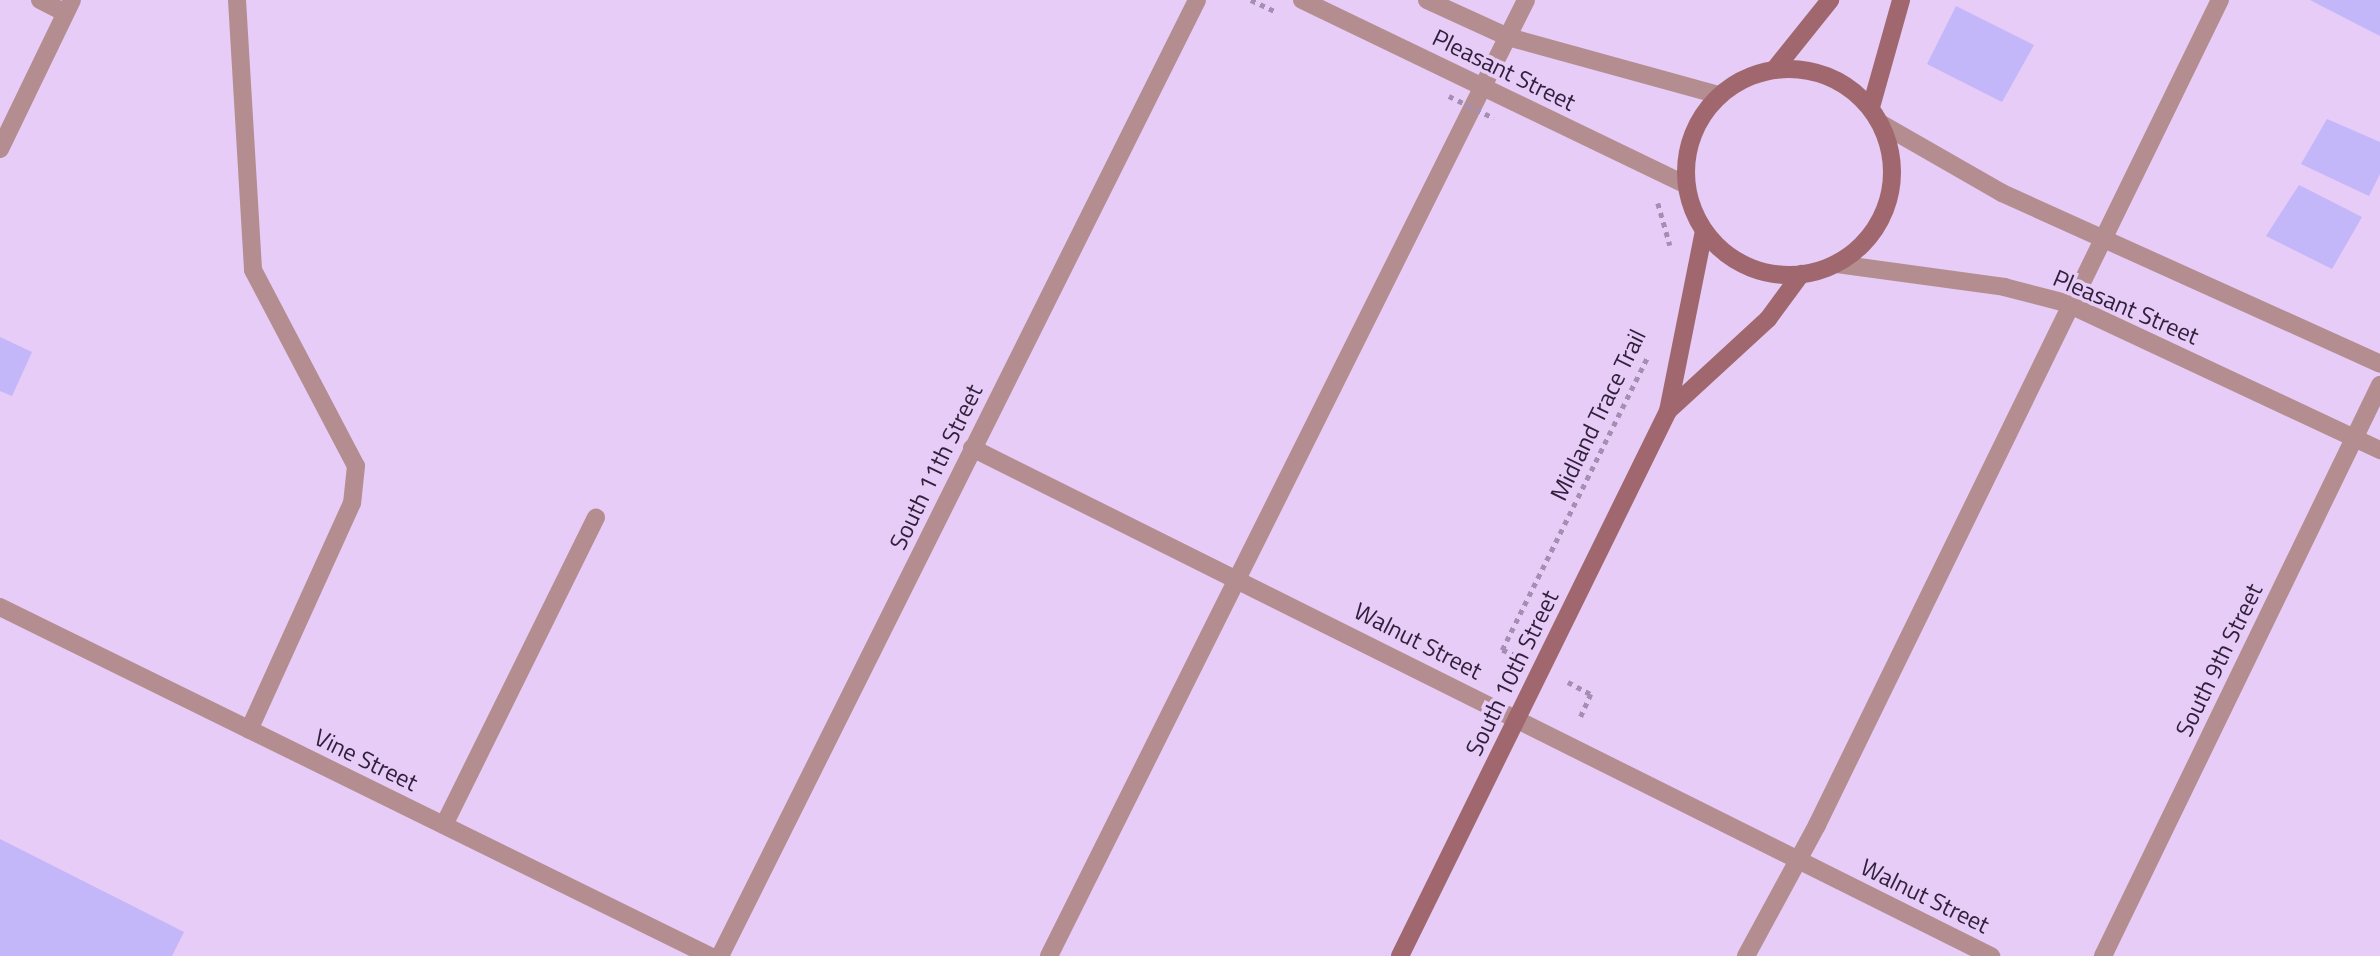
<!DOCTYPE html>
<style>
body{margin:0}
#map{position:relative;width:2380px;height:956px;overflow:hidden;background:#e6ccf6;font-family:"Titillium Web",sans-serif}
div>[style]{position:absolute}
.building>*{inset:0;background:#c3b6f9}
.path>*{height:4.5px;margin-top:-2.25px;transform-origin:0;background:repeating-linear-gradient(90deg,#a48eb2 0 5px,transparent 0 10px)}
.service>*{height:18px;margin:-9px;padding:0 9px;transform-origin:9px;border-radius:9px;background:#b48d90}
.minor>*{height:18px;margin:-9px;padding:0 9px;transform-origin:9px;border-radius:9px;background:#b48d90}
.tertiary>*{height:18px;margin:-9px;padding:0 9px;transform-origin:9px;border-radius:9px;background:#b48d90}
.secondary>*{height:18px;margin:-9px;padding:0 9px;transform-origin:9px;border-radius:9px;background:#a0686e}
.secondary>.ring{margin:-9px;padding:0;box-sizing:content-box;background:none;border:18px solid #a0686e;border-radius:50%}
.path-bridge>*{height:4.5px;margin-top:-2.25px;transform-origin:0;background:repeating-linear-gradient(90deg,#a48eb2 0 5px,transparent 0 10px)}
span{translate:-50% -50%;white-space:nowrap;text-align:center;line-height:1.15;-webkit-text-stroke:7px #e6ccf6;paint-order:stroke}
.street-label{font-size:24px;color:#31203b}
</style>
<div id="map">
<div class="building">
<i style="clip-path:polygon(2310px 0,2380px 0,2380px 36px)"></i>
<i style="clip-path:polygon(1956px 6px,2034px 45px,2002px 102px,1927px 64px)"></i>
<i style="clip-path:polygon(2327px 119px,2380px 142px,2380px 174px,2369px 196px,2301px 164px)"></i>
<i style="clip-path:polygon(2299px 185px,2362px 217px,2332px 269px,2266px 236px)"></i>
<i style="clip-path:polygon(0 337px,32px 352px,12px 396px,0 391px)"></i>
<i style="clip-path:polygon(0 839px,184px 932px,172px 956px,0 956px)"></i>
</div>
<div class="path">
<i style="left:1251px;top:0;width:26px;rotate:25deg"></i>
<i style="left:1658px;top:203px;width:44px;rotate:74.1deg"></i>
<i style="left:1516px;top:656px;width:15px;rotate:-157deg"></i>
<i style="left:1502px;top:650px;width:326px;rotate:-63.6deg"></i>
<i style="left:1568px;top:682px;width:26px;rotate:28deg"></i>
<i style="left:1591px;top:694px;width:27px;rotate:114deg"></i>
</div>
<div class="service">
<i style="left:237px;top:0;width:270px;rotate:86.6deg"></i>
<i style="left:253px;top:270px;width:221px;rotate:62.3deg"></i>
<i style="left:356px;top:466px;width:37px;rotate:96deg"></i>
<i style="left:352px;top:503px;width:249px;rotate:114.4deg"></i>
<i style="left:444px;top:825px;width:343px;rotate:-63.7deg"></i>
<i style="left:1049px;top:956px;width:1068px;rotate:-63.48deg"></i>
<i style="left:1746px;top:956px;width:149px;rotate:-61.5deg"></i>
<i style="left:1817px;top:825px;width:918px;rotate:-63.97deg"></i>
</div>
<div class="minor">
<i style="left:40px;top:0;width:28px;rotate:27deg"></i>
<i style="left:0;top:149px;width:165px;rotate:-64.2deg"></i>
<i style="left:972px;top:448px;width:1139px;rotate:26.5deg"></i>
<i style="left:0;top:607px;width:791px;rotate:26.18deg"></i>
<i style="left:720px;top:956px;width:1068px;rotate:-63.48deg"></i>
<i style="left:2103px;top:956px;width:635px;rotate:-64.12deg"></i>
</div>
<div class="tertiary">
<i style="left:1302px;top:0;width:426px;rotate:25.7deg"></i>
<i style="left:1427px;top:0;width:89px;rotate:24.6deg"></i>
<i style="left:1508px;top:37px;width:219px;rotate:15.4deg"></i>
<i style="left:1880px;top:123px;width:141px;rotate:29.8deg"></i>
<i style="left:2002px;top:193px;width:415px;rotate:24.3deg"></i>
<i style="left:1837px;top:264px;width:169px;rotate:7.8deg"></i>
<i style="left:2004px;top:287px;width:64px;rotate:14.5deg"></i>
<i style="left:2066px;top:303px;width:347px;rotate:25.1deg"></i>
</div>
<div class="secondary">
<i class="ring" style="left:1686px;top:69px;width:188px;height:188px"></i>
<i style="left:1774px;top:70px;width:90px;rotate:-51.3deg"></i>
<i style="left:1871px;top:107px;width:111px;rotate:-74.3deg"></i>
<i style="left:1668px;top:411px;width:136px;rotate:-42.6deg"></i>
<i style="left:1768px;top:319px;width:56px;rotate:-53.7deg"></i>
<i style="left:1400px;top:956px;width:607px;rotate:-63.81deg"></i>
<i style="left:1668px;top:411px;width:184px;rotate:-78.7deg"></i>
</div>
<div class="path-bridge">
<i style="left:1449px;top:96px;width:50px;rotate:26.1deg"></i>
</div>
<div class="street-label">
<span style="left:1504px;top:70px;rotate:26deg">Pleasant Street</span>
<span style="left:2126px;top:307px;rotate:23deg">Pleasant Street</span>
<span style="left:1598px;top:415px;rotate:-64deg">Midland Trace Trail</span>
<span style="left:936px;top:467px;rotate:-64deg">South 11th Street</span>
<span style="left:1418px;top:641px;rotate:27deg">Walnut Street</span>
<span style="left:2219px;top:660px;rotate:-64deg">South 9th Street</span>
<span style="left:1512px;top:673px;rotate:-64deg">South 10th Street</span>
<span style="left:366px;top:760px;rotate:26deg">Vine Street</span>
<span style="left:1925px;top:896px;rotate:26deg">Walnut Street</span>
</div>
</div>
